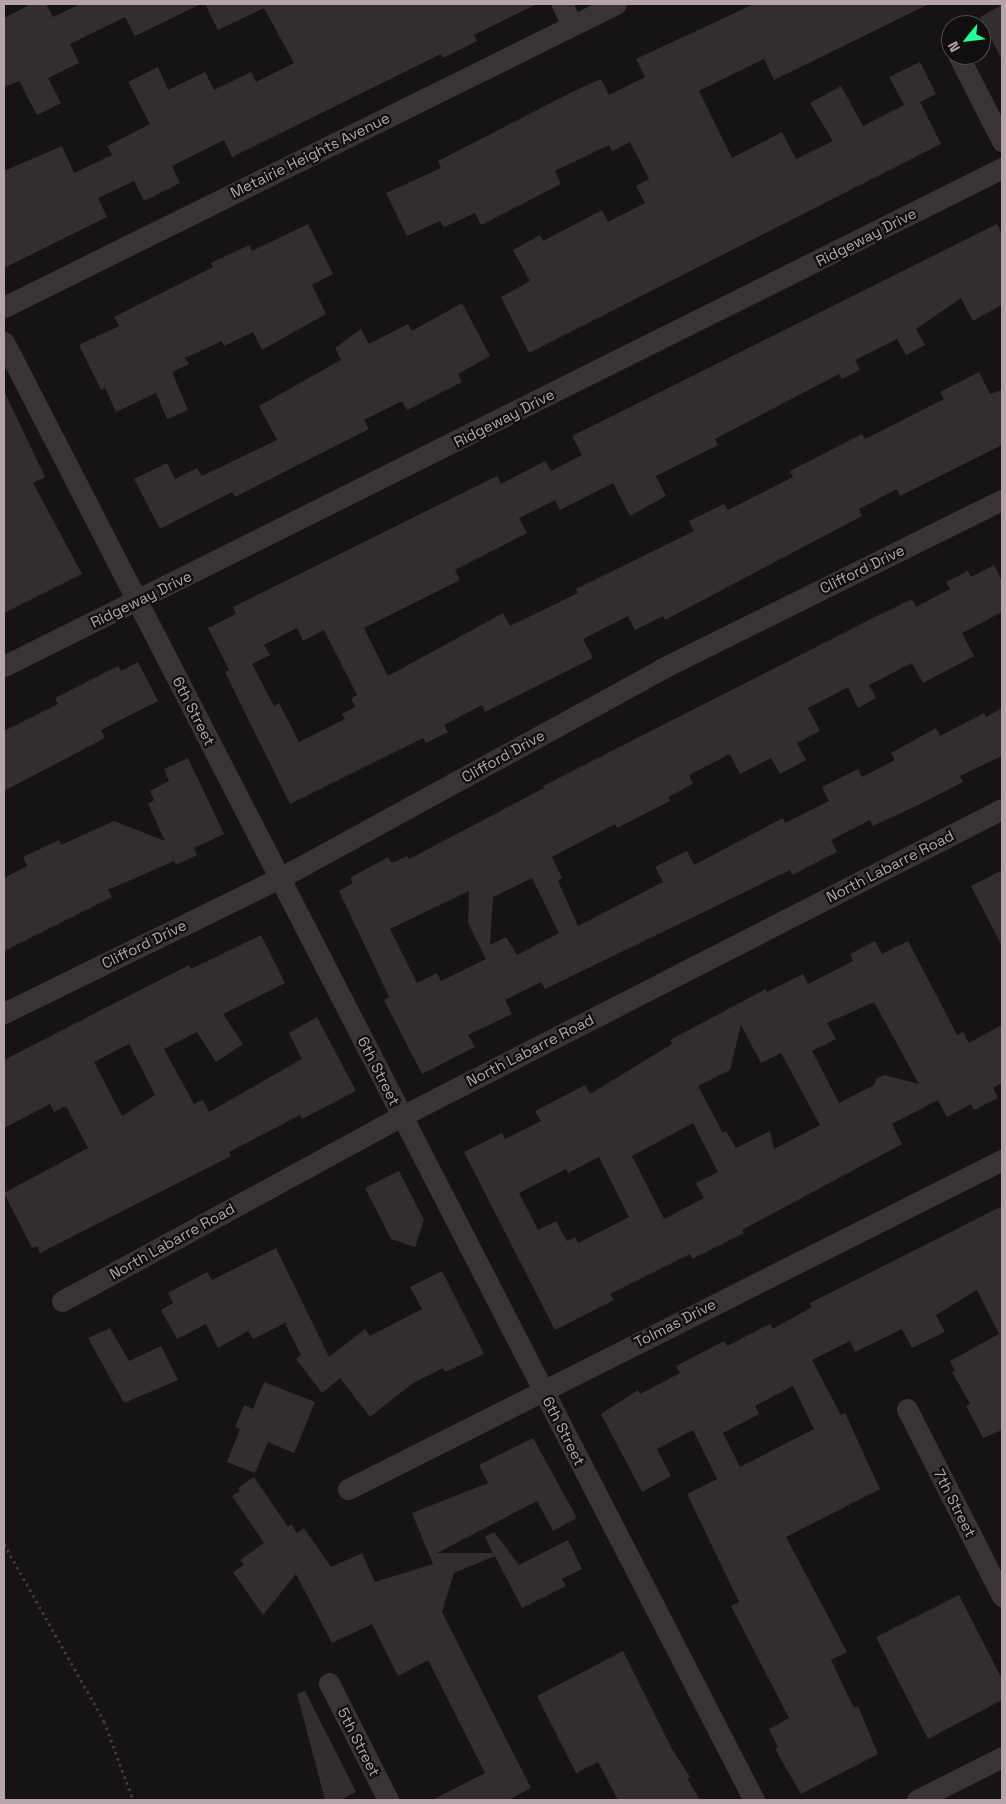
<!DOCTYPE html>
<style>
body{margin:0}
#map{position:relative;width:1006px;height:1804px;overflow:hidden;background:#151313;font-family:"Space Grotesk",sans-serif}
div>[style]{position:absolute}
.building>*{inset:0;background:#322e2e}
.path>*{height:3px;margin-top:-1.5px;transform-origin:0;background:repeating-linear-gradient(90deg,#41393d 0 2.5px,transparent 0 6.5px)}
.street>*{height:21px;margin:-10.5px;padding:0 10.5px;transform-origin:10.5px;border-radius:10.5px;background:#3a3336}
span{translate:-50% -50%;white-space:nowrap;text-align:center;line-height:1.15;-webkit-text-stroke:4.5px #100e0e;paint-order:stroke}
.street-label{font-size:15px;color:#b7a3ac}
.frame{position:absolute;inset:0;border:5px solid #b7a3ac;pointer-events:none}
.north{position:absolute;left:941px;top:15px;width:50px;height:50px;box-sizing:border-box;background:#100e0e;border:1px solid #534a4d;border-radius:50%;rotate:241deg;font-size:14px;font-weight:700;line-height:20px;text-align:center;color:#b7a3ac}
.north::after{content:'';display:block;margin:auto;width:18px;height:22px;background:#21ff92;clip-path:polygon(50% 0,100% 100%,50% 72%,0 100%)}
</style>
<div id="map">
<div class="building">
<i style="clip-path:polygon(31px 4px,46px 4px,53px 17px,80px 4px,201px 4px,135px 36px,125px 17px,70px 44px,79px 63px,48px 78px,61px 103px,37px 115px,19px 81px,4px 87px,4px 18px)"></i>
<i style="clip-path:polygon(205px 4px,537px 4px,474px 35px,477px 41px,443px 58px,441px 54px,232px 157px,224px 140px,172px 166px,180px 183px,144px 201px,134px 181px,98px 198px,107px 217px,4px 268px,4px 171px,62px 146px,74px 173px,112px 155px,107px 146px,150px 124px,128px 82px,158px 67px,168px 90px,205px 72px,214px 90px,251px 72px,256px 82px,294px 63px,264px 8px,218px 30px)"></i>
<i style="clip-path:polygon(754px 4px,929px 4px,774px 80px,764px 59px,699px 91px,732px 158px,782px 132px,796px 159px,833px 141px,810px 103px,841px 86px,863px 126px,904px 105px,889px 77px,920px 62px,936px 94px,920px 102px,941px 144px,529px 353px,501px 297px,530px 281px,513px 250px,540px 235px,543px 241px,602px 210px,608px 222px,645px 203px,636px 186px,649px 179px,630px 142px,612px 151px,609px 145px,555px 171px,561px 184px,481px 225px,475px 213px,444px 227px,440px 221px,407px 236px,386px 193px,441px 168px,438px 161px,572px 92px,601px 79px,609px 95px,645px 77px,636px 59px)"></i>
<i style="clip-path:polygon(1002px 5px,1002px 60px,980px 17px)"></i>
<i style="clip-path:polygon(308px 224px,333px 274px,312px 285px,326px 314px,262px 350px,253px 332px,224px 346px,222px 341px,185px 358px,189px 364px,172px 372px,188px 410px,167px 419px,156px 393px,116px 412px,105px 388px,101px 390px,79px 345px,119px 326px,114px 317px,213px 267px,211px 263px,249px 245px,252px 251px)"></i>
<i style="clip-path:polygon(evenodd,997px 224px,1002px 235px,1002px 305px,973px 321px,961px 298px,916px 329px,925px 345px,906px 355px,897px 339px,855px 360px,860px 370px,842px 379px,839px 374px,715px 439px,718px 445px,656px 476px,666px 496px,630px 516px,613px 483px,560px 510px,555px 500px,519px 518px,527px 533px,455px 570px,460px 580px,364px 628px,388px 676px,503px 613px,510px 626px,578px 593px,576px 589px,694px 531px,689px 521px,724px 504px,728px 510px,793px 477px,790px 471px,862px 434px,865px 439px,944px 399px,940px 392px,979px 372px,990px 394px,1002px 390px,1002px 445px,900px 496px,897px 489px,859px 509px,862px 516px,665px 620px,663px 616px,635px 630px,628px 616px,583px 639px,593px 658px,485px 712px,482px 705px,444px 725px,448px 732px,426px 743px,423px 738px,290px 804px,225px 672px,229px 670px,208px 628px,236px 614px,233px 607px,497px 476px,501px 484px,545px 461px,551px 471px,582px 455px,572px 436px,997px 224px,297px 628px,303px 641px,324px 630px,357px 695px,351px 698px,355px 707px,342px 714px,345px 719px,299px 742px,279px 703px,274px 706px,252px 664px,270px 655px,264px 645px,297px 628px)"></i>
<i style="clip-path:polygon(462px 303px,490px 356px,458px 374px,462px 382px,407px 410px,402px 401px,364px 420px,369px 429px,235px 497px,232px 492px,160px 529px,134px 479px,167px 463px,175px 479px,197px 468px,202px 476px,277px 440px,259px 406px,341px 360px,335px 348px,361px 329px,369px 344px,408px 324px,412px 331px)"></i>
<i style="clip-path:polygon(4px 391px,45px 477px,33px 483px,82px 574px,4px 613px)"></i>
<i style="clip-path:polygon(evenodd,994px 565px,1002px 581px,1002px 612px,962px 633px,974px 656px,923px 683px,912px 663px,869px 685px,876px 698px,858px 708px,848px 687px,808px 708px,820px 731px,797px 743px,806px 760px,780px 774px,771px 758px,740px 774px,730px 754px,689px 775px,693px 784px,668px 797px,670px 801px,617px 828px,615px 824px,552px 857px,562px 878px,558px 881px,578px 926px,663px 882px,655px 867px,687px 851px,694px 865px,783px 818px,785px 823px,829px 801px,822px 787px,858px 769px,862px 777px,895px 760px,891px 753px,936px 728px,940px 736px,984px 713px,986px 717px,1002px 708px,1002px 756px,960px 776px,963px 782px,918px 805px,873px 826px,870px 820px,831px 840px,837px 852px,792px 875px,790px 870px,545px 989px,541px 982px,505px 1000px,512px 1014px,468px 1035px,475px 1047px,422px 1074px,384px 1000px,389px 997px,339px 891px,353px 883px,350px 878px,388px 857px,392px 863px,407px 856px,409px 859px,544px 788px,543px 786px,873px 618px,912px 599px,916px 607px,950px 589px,946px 582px,968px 571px,971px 577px,994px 565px,532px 878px,559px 933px,517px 955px,506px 937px,490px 945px,493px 897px,532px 878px,994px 565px,469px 891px,468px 923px,486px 959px,441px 981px,437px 973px,417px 983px,390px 929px,469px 891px)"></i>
<i style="clip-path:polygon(138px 662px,158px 701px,101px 730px,105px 738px,4px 791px,4px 731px,58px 704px,55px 698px,118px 666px,121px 671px)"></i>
<i style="clip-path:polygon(188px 758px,224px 834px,194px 848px,197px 855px,176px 865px,174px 861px,108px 890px,112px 897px,4px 951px,4px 878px,27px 866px,23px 857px,59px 840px,61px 845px,114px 821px,165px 841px,148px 804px,154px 800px,150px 791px,169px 781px,164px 769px)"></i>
<i style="clip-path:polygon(1002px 870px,1002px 946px,971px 886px)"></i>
<i style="clip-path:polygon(evenodd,261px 935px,285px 983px,223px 1014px,243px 1044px,216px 1062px,197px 1032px,164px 1049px,194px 1104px,203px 1100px,209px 1112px,302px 1059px,289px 1033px,317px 1017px,356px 1091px,302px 1119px,300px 1115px,229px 1152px,231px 1156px,40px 1253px,37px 1246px,32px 1248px,4px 1193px,88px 1148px,66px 1106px,54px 1112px,50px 1104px,4px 1128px,4px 1060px,189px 965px,191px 969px,261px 935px,129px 1044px,155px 1095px,122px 1116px,94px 1062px,129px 1044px)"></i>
<i style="clip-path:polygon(evenodd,875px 941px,882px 954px,908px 941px,957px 1035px,963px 1032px,969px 1043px,1002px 1025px,1002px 1083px,993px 1088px,998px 1098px,974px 1110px,971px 1104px,947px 1117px,938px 1100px,892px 1124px,902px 1144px,742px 1230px,744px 1233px,692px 1259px,690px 1254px,610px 1294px,614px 1300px,555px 1330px,464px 1152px,502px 1133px,505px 1139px,541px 1121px,535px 1111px,585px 1085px,590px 1094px,672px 1044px,670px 1040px,766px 989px,767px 992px,803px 974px,808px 984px,853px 961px,850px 954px,875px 941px,874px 1002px,919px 1084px,884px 1075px,876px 1079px,874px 1085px,839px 1103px,812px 1051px,836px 1039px,827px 1023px,874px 1002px,875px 941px,741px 1025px,761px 1063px,781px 1053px,820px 1125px,774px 1149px,770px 1131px,736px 1148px,726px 1131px,723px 1133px,698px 1086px,730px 1070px,741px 1025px,875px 941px,693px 1123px,718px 1172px,696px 1183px,704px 1198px,664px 1219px,632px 1156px,693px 1123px,875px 941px,599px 1157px,629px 1217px,578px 1243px,575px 1237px,567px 1241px,556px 1221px,538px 1230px,519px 1193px,566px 1169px,568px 1173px,599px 1157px)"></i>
<i style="clip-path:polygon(399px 1171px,424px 1220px,415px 1247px,391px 1239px,365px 1188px)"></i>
<i style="clip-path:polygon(evenodd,1002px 1206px,1002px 1430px,983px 1438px,966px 1406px,970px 1404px,952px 1372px,955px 1371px,950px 1361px,999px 1334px,977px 1290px,936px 1315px,945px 1332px,912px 1348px,902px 1329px,855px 1352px,850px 1341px,812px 1360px,841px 1415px,845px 1413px,880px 1489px,786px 1537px,847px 1652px,831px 1660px,854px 1708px,858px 1706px,878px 1754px,801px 1794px,775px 1749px,778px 1747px,769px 1729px,789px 1718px,731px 1606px,739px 1602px,687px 1494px,717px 1479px,693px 1430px,657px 1449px,671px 1476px,642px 1492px,601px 1414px,638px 1390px,640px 1394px,680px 1373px,676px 1366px,724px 1341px,727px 1346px,770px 1324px,773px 1329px,812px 1307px,810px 1303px,1002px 1206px,793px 1386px,814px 1429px,740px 1467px,723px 1433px,759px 1414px,755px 1406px,793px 1386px)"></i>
<i style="clip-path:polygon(276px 1248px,329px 1357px,365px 1329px,370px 1336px,422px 1309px,410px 1287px,442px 1271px,484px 1354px,445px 1372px,443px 1368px,413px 1383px,370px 1417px,340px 1378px,322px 1393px,296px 1359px,301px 1355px,286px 1326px,287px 1322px,253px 1339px,248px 1331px,218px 1348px,206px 1324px,177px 1339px,161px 1310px,173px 1303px,168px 1293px,207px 1272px,212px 1280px)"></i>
<i style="clip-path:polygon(110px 1328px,129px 1361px,161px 1346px,178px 1380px,124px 1403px,88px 1338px)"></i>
<i style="clip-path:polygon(264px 1382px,315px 1402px,294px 1453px,268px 1442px,255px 1473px,227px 1462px,240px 1429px,235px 1427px,244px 1405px,253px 1409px)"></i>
<i style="clip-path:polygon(533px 1438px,577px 1518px,553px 1531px,537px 1501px,437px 1553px,493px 1553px,485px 1537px,494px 1532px,519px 1565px,568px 1540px,582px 1569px,562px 1579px,566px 1586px,522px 1608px,495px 1556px,454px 1573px,442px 1612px,531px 1788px,508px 1800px,432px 1800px,485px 1773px,428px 1660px,398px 1676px,372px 1624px,332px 1643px,296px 1574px,263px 1615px,233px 1572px,244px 1565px,240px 1560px,264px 1543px,232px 1496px,240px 1491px,238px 1488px,254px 1477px,288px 1527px,291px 1524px,297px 1533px,304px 1528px,331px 1567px,362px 1553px,375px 1582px,433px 1564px,412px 1513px,488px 1483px,479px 1465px)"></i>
<i style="clip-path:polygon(959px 1595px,1002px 1679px,1002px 1700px,928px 1739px,876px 1637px)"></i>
<i style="clip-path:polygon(623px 1651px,672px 1749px,690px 1777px,687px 1778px,700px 1800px,618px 1800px,598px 1762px,576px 1773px,537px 1696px)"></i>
<i style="clip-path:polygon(305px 1691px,356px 1792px,340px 1800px,325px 1800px,297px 1694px)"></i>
</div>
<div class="path">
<i style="left:4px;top:1544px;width:203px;rotate:60.5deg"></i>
<i style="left:104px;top:1721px;width:84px;rotate:69.8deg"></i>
</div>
<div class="street">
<i style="left:562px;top:4px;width:23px;rotate:65deg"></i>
<i style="left:958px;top:55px;width:97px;rotate:62.9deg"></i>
<i style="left:4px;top:307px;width:683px;rotate:-26.34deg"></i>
<i style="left:4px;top:342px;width:1640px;rotate:62.78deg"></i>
<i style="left:4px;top:666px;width:1115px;rotate:-26.52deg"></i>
<i style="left:4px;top:1013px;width:307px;rotate:-26.1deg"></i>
<i style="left:280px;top:878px;width:435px;rotate:-28.7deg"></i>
<i style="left:661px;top:669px;width:381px;rotate:-26.4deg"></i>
<i style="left:62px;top:1301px;width:387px;rotate:-28.6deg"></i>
<i style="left:402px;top:1116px;width:674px;rotate:-27.1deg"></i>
<i style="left:907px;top:1409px;width:210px;rotate:63.1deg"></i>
<i style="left:348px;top:1489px;width:732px;rotate:-26.71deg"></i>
<i style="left:329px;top:1683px;width:131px;rotate:63.2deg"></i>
<i style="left:917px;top:1800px;width:95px;rotate:-26.8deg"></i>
</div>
<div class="street-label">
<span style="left:310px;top:155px;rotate:-26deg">Metairie Heights Avenue</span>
<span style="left:866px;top:237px;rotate:-27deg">Ridgeway Drive</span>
<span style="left:504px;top:418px;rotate:-27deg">Ridgeway Drive</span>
<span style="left:862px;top:569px;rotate:-26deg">Clifford Drive</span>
<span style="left:141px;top:599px;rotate:-26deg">Ridgeway Drive</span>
<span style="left:194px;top:711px;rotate:63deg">6th Street</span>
<span style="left:503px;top:756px;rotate:-29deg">Clifford Drive</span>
<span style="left:890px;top:866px;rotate:-27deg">North Labarre Road</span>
<span style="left:144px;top:944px;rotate:-26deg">Clifford Drive</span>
<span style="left:530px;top:1050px;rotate:-27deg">North Labarre Road</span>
<span style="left:379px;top:1071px;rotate:63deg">6th Street</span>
<span style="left:172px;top:1241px;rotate:-29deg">North Labarre Road</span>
<span style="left:675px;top:1323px;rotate:-27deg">Tolmas Drive</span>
<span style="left:564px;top:1431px;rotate:63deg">6th Street</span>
<span style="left:955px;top:1503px;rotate:63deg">7th Street</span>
<span style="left:359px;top:1742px;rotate:63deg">5th Street</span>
</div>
<div class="frame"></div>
<div class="north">N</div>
</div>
